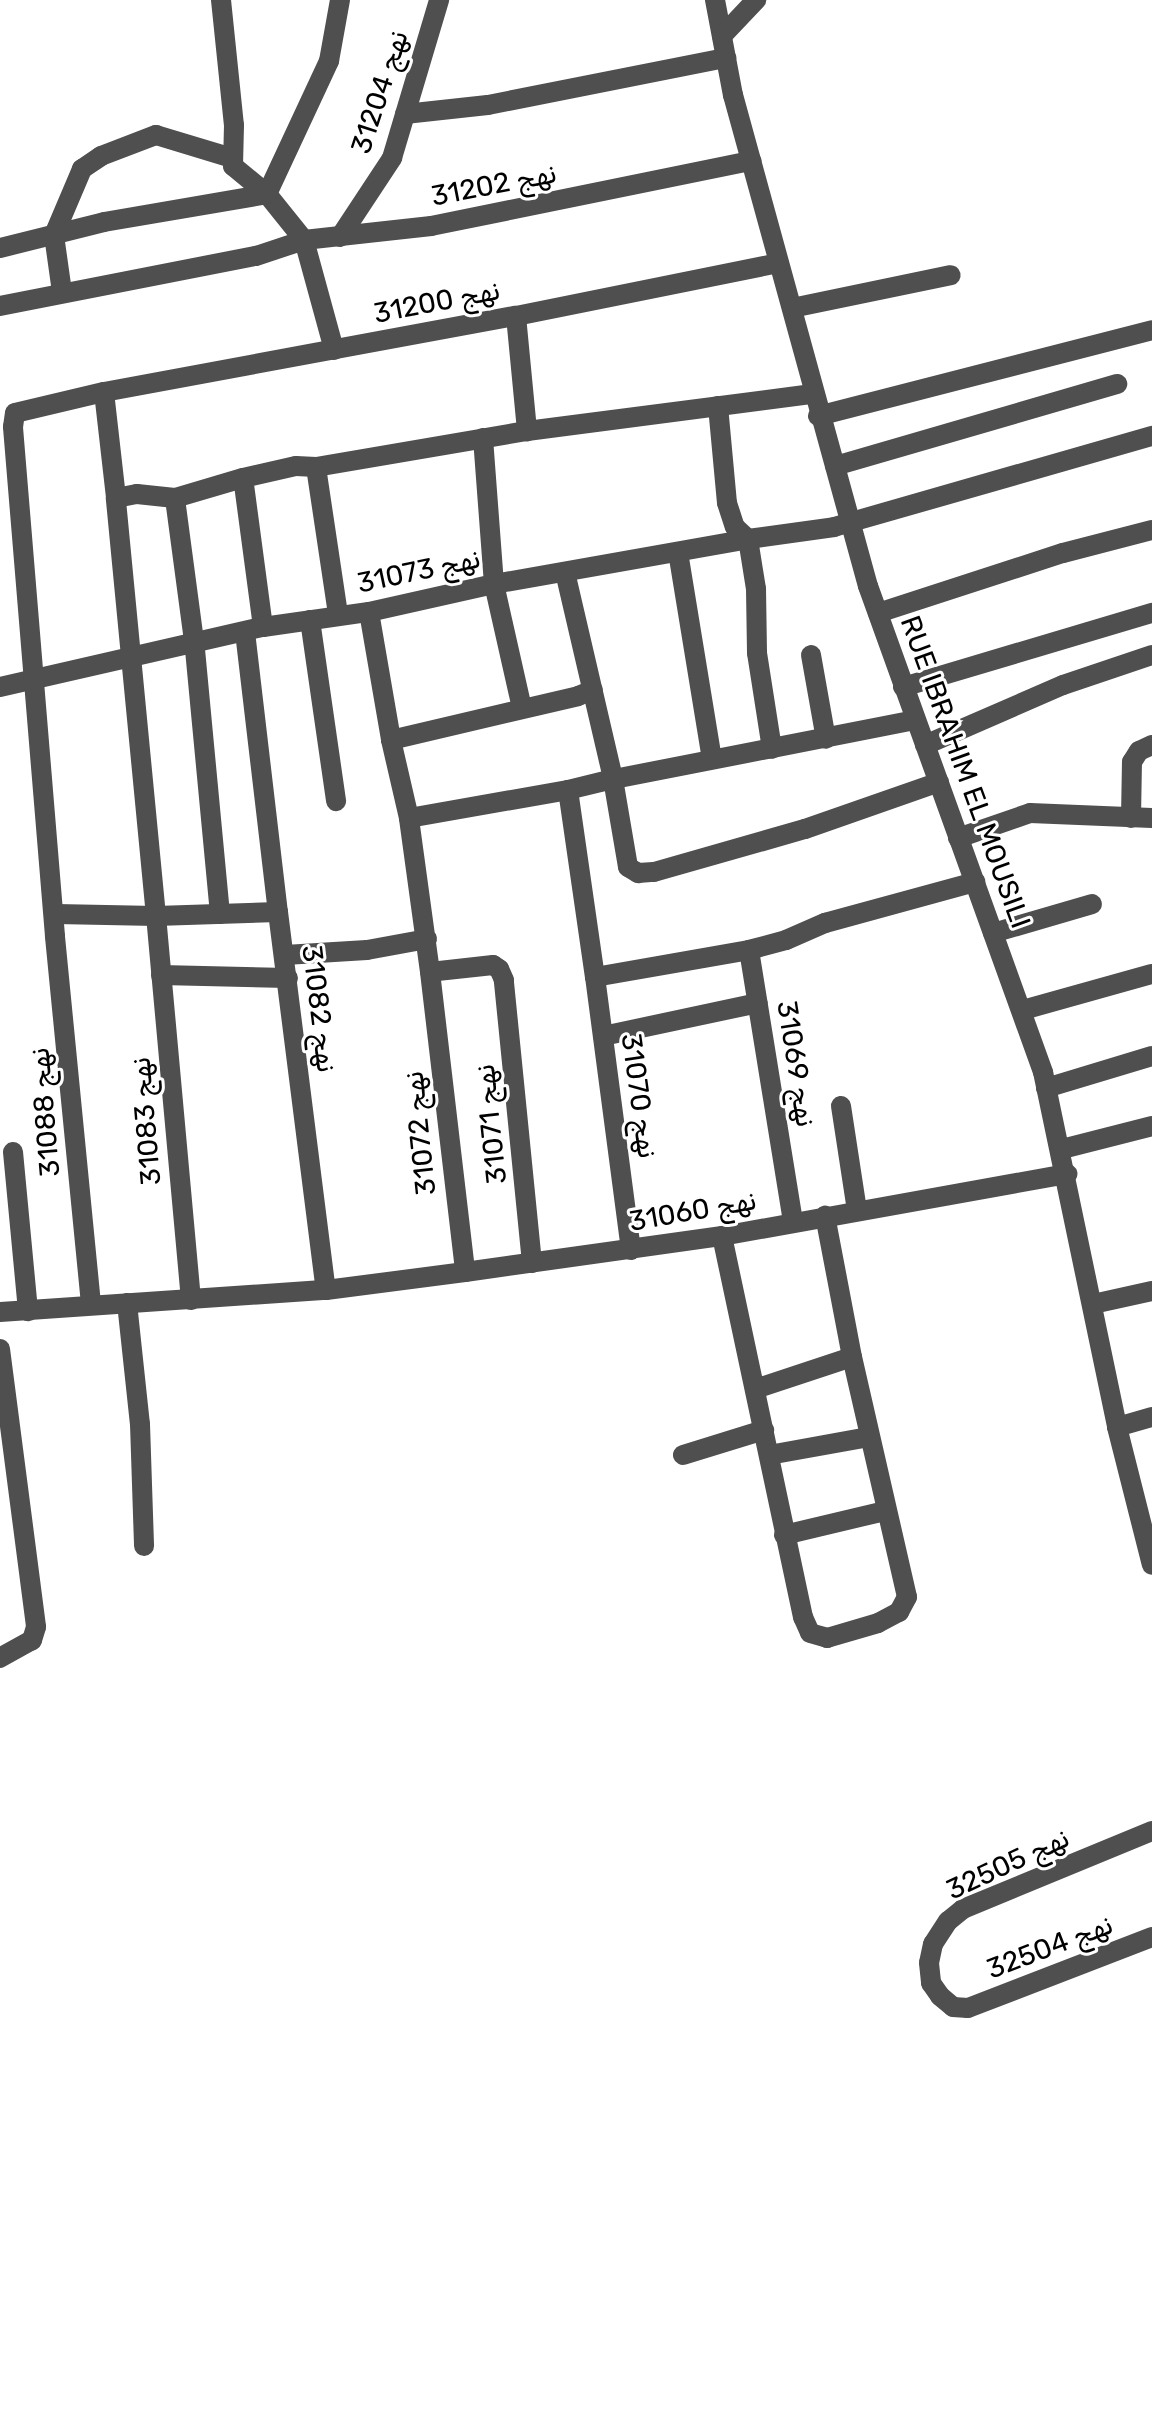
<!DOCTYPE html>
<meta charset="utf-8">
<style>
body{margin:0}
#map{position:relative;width:1152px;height:2422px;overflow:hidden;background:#fff;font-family:Rubik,"Noto Naskh Arabic",sans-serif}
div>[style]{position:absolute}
.minor>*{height:20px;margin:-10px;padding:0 10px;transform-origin:10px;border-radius:10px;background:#4f4f4f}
span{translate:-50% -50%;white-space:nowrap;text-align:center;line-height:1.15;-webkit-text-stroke:6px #fff;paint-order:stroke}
.street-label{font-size:28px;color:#000}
</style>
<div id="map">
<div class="minor">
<i style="left:221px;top:0;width:126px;rotate:84.1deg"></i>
<i style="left:234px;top:125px;width:41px;rotate:91.4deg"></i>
<i style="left:233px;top:166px;width:44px;rotate:39.5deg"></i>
<i style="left:267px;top:194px;width:59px;rotate:51.2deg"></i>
<i style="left:304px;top:240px;width:128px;rotate:-6.3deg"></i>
<i style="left:431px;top:226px;width:327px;rotate:-11.5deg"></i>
<i style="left:715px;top:0;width:97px;rotate:79.3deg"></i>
<i style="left:733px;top:95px;width:509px;rotate:74.63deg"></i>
<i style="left:868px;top:586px;width:517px;rotate:70.2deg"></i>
<i style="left:1043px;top:1072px;width:363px;rotate:78.2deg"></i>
<i style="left:1117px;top:1427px;width:142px;rotate:75.8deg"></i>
<i style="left:722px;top:36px;width:50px;rotate:-46.6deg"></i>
<i style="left:405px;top:114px;width:83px;rotate:-6.2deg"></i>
<i style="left:488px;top:105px;width:243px;rotate:-11.2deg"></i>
<i style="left:340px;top:237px;width:95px;rotate:-56.6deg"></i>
<i style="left:392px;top:158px;width:165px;rotate:-73.4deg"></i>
<i style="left:0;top:248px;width:107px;rotate:-14deg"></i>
<i style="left:104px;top:222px;width:165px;rotate:-9.7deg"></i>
<i style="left:267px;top:194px;width:147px;rotate:-65deg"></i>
<i style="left:329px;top:61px;width:62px;rotate:-79.8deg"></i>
<i style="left:62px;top:292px;width:58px;rotate:-98deg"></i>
<i style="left:54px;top:235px;width:72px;rotate:-67deg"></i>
<i style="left:82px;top:169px;width:23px;rotate:-34deg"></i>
<i style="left:101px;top:156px;width:59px;rotate:-20.9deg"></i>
<i style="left:156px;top:135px;width:79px;rotate:16.8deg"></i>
<i style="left:0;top:306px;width:261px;rotate:-11.1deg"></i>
<i style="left:256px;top:256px;width:51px;rotate:-18.4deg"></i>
<i style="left:304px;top:240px;width:114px;rotate:74.7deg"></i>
<i style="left:792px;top:308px;width:162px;rotate:-11.7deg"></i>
<i style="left:516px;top:316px;width:116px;rotate:84.5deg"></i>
<i style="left:104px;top:392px;width:107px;rotate:83.5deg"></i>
<i style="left:718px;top:406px;width:97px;rotate:84.7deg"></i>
<i style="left:727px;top:503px;width:25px;rotate:72deg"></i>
<i style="left:735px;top:527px;width:18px;rotate:43deg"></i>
<i style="left:748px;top:539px;width:51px;rotate:80.9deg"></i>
<i style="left:756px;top:589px;width:64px;rotate:89.1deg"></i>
<i style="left:757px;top:653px;width:97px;rotate:81.1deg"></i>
<i style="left:818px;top:416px;width:345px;rotate:-14.4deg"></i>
<i style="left:483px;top:438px;width:146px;rotate:85.7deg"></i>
<i style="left:494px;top:584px;width:127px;rotate:77.3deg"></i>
<i style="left:835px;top:466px;width:294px;rotate:-16.2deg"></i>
<i style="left:316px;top:467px;width:150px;rotate:81.5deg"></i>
<i style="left:678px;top:552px;width:210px;rotate:80.7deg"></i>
<i style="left:565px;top:572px;width:212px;rotate:76.9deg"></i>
<i style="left:613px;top:779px;width:46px;rotate:166.3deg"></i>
<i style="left:568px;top:790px;width:189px;rotate:81.8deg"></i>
<i style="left:369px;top:612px;width:130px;rotate:80.2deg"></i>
<i style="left:391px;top:740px;width:192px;rotate:-13.2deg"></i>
<i style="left:578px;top:696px;width:16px;rotate:-22deg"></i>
<i style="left:878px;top:613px;width:194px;rotate:-18deg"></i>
<i style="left:1063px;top:553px;width:92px;rotate:-14.5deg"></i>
<i style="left:310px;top:620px;width:183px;rotate:81.8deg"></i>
<i style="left:263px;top:627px;width:150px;rotate:-97.6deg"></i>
<i style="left:243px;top:478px;width:54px;rotate:-12.8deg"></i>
<i style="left:296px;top:466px;width:20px;rotate:3deg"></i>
<i style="left:316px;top:467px;width:214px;rotate:-9.7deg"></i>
<i style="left:527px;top:431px;width:288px;rotate:-7.4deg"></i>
<i style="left:245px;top:632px;width:282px;rotate:83.3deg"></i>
<i style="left:811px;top:655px;width:85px;rotate:79.9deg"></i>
<i style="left:0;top:687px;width:270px;rotate:-12.9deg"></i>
<i style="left:263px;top:627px;width:107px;rotate:-8.1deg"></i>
<i style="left:369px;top:612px;width:128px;rotate:-12.6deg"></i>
<i style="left:494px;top:584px;width:258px;rotate:-10deg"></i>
<i style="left:748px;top:539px;width:87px;rotate:-7.9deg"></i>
<i style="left:834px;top:527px;width:331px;rotate:-16deg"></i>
<i style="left:903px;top:687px;width:260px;rotate:-16.6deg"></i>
<i style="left:915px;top:720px;width:308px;rotate:168.9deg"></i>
<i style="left:613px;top:779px;width:89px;rotate:80.3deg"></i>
<i style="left:628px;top:867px;width:12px;rotate:31deg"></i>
<i style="left:638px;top:873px;width:16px;rotate:-4deg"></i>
<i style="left:654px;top:872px;width:157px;rotate:-15.9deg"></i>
<i style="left:805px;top:829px;width:142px;rotate:-19.3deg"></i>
<i style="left:391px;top:740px;width:80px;rotate:77deg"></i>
<i style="left:925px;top:745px;width:150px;rotate:-23.5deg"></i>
<i style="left:1063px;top:685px;width:94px;rotate:-18.6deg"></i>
<i style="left:1131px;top:818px;width:56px;rotate:-89deg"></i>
<i style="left:1132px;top:762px;width:13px;rotate:-58deg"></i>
<i style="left:1139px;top:751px;width:14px;rotate:-25deg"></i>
<i style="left:958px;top:838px;width:76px;rotate:-19.1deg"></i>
<i style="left:1030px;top:813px;width:122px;rotate:2.3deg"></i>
<i style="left:56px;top:914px;width:100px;rotate:1.1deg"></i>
<i style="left:156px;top:916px;width:420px;rotate:-95.5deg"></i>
<i style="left:116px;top:498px;width:21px;rotate:-11deg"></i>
<i style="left:137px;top:494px;width:38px;rotate:6deg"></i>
<i style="left:220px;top:914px;width:274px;rotate:-95.4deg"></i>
<i style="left:194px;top:641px;width:144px;rotate:-97.6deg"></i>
<i style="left:175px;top:498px;width:71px;rotate:-16.4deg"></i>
<i style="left:993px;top:933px;width:103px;rotate:-16.3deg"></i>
<i style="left:749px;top:950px;width:276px;rotate:80.8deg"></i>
<i style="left:285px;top:955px;width:82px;rotate:-3.5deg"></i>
<i style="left:367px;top:950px;width:61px;rotate:-10.4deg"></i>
<i style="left:430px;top:972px;width:302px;rotate:83.3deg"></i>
<i style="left:161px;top:975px;width:127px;rotate:1.4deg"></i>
<i style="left:1023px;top:1010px;width:133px;rotate:-15.7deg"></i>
<i style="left:603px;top:1036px;width:158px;rotate:-12deg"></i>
<i style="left:1046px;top:1088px;width:111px;rotate:-16.8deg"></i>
<i style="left:841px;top:1106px;width:106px;rotate:81.3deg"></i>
<i style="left:1062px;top:1149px;width:93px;rotate:-14.3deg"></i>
<i style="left:13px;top:1152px;width:160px;rotate:84.6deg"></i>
<i style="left:722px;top:1236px;width:390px;rotate:78deg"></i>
<i style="left:803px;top:1617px;width:17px;rotate:66deg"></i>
<i style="left:810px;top:1633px;width:18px;rotate:16deg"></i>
<i style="left:827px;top:1638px;width:53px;rotate:-16.4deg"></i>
<i style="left:878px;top:1623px;width:24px;rotate:-28deg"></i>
<i style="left:899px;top:1612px;width:17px;rotate:-62deg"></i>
<i style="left:907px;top:1597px;width:246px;rotate:-102.9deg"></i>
<i style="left:852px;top:1357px;width:144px;rotate:-100.8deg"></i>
<i style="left:631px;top:1250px;width:275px;rotate:-97.5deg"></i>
<i style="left:595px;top:977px;width:156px;rotate:-9.9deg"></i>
<i style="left:749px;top:950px;width:38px;rotate:-15deg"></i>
<i style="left:786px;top:940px;width:43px;rotate:-23.6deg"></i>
<i style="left:825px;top:923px;width:156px;rotate:-15.3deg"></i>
<i style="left:532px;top:1263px;width:284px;rotate:-95.7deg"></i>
<i style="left:504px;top:980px;width:12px;rotate:-114deg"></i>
<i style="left:499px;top:969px;width:7px;rotate:-146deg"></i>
<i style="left:493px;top:965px;width:63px;rotate:173.7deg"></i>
<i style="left:430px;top:972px;width:155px;rotate:-97.8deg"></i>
<i style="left:409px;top:818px;width:161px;rotate:-10deg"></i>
<i style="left:191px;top:1300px;width:386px;rotate:-95.2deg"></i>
<i style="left:156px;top:916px;width:122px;rotate:-1.9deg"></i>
<i style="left:278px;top:912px;width:381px;rotate:82.8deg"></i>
<i style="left:127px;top:1303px;width:122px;rotate:83.9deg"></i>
<i style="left:140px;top:1424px;width:122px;rotate:88.1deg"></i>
<i style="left:91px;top:1304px;width:370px;rotate:-95.6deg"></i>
<i style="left:55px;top:936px;width:511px;rotate:-94.72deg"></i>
<i style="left:13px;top:427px;width:14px;rotate:-82deg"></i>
<i style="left:15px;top:413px;width:91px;rotate:-13.3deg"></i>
<i style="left:104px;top:392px;width:419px;rotate:-10.5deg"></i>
<i style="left:516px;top:316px;width:268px;rotate:-11.4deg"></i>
<i style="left:1093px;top:1304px;width:60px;rotate:-12.4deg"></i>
<i style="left:0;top:1312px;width:327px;rotate:-3.9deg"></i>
<i style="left:326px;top:1290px;width:140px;rotate:-7.4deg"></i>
<i style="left:465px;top:1272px;width:260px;rotate:-8deg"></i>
<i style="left:722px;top:1236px;width:351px;rotate:-10.2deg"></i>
<i style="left:0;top:1349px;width:280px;rotate:82.6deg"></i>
<i style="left:36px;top:1627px;width:14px;rotate:107deg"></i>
<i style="left:32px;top:1640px;width:37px;rotate:151deg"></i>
<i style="left:755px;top:1389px;width:102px;rotate:-18.3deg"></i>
<i style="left:1117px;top:1427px;width:36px;rotate:-16deg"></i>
<i style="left:683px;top:1455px;width:85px;rotate:-17.2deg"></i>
<i style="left:769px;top:1455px;width:102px;rotate:-10.2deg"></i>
<i style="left:784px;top:1535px;width:104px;rotate:-13.4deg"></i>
<i style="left:1152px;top:1831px;width:204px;rotate:157.6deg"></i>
<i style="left:963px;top:1909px;width:19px;rotate:141deg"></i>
<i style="left:948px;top:1921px;width:27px;rotate:123deg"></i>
<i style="left:933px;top:1944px;width:19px;rotate:102deg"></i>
<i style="left:929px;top:1963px;width:20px;rotate:84deg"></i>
<i style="left:931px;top:1983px;width:16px;rotate:55deg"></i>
<i style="left:940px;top:1996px;width:17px;rotate:40deg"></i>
<i style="left:953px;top:2007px;width:15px;rotate:4deg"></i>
<i style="left:968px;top:2008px;width:197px;rotate:-21.1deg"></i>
</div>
<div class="street-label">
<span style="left:380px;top:92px;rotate:-72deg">نهج 31204</span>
<span style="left:494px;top:185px;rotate:-11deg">نهج 31202</span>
<span style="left:437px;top:302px;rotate:-11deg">نهج 31200</span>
<span style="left:419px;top:571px;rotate:-12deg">نهج 31073</span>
<span style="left:965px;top:772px;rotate:70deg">RUE IBRAHIM EL MOUSILI</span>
<span style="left:319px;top:1009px;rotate:83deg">نهج 31082</span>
<span style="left:796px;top:1064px;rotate:81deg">نهج 31069</span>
<span style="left:639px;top:1096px;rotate:82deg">نهج 31070</span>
<span style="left:45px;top:1112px;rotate:-95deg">نهج 31088</span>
<span style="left:146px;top:1121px;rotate:-95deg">نهج 31083</span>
<span style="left:491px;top:1124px;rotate:-96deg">نهج 31071</span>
<span style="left:420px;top:1133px;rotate:-96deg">نهج 31072</span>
<span style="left:693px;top:1211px;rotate:-10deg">نهج 31060</span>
<span style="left:1008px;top:1864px;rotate:-25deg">نهج 32505</span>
<span style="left:1050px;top:1947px;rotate:-21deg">نهج 32504</span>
</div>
</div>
